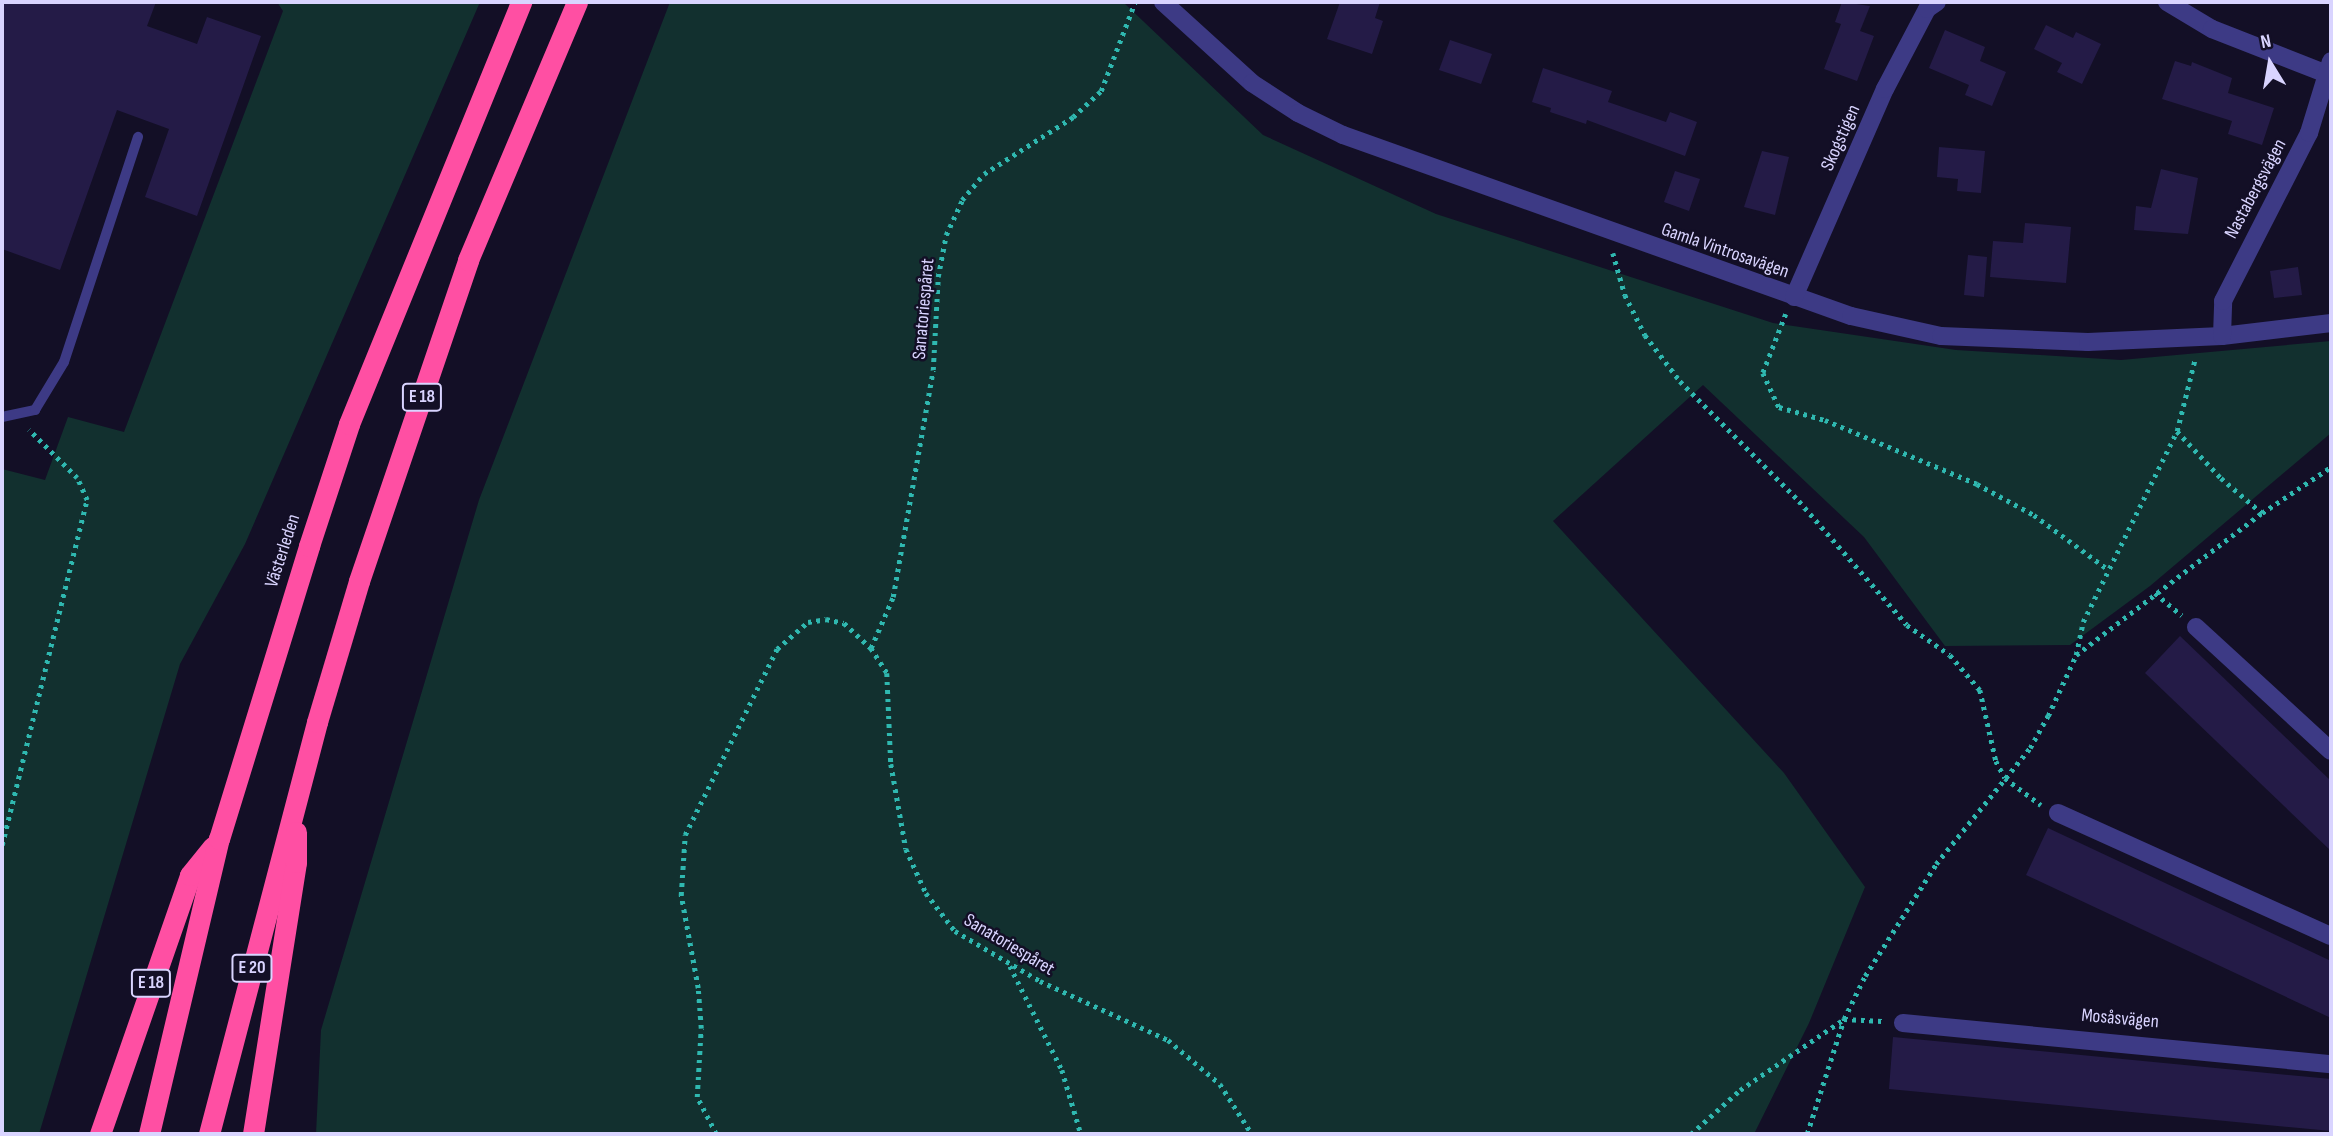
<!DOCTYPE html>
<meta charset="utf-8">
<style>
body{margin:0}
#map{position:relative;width:2333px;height:1136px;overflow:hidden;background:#130f26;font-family:"Sofia Sans Condensed",sans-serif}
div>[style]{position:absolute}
.green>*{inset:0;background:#12302f}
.building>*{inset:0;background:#241b47}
.path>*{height:4.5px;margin-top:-2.25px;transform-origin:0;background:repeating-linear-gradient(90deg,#2fb8b0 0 3.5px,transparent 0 8.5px)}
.lane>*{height:10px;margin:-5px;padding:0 5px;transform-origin:5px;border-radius:5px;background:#3d3a85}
.street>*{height:18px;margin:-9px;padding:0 9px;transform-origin:9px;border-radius:9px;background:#3d3a85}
.highway>*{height:21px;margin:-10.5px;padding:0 10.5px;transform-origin:10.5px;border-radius:10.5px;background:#ff4fa3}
span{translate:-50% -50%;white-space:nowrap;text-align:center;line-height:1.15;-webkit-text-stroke:5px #130f26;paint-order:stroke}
.shield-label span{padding:2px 5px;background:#130f26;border:2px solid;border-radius:5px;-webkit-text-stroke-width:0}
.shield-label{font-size:18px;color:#d9d4ff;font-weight:700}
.street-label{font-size:19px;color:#d9d4ff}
.frame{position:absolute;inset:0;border:4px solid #d9d4ff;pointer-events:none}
.north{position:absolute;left:2235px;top:28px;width:70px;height:70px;-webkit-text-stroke:5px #130f26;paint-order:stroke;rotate:349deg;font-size:19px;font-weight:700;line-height:28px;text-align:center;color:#d9d4ff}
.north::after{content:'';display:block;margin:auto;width:24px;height:32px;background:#d9d4ff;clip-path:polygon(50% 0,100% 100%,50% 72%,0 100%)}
</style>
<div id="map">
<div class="green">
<i style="clip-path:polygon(277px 2px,480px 2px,245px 544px,180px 664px,39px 1134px,2px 1134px,2px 469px,45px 480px,68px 417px,124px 432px,283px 11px)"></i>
<i style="clip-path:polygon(670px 2px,1123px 2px,1263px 135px,1436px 214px,1773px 323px,1956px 350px,2121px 360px,2331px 341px,2331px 433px,2150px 586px,2070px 645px,1945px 646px,1864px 537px,1703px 385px,1553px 521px,1784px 773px,1865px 887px,1809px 1023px,1754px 1134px,316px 1134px,321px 1030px,479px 500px)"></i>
</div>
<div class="building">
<i style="clip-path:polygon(2px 2px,156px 2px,147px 26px,197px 44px,207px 17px,261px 36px,197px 216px,145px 197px,169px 129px,117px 110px,60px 270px,2px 249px)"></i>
<i style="clip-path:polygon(1340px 2px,1380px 2px,1375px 18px,1383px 21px,1372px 54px,1327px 39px)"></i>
<i style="clip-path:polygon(1842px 2px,1870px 6px,1860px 31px,1874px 36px,1857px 81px,1824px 69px,1841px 24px,1835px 22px)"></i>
<i style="clip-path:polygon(2046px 25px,2073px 38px,2076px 32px,2101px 44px,2082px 84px,2057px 72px,2062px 63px,2034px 49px)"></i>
<i style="clip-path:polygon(1945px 30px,1985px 47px,1980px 61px,2006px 72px,1992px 106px,1965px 95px,1969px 85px,1929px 68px)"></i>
<i style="clip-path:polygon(1450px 40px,1492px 54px,1481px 84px,1439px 70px)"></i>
<i style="clip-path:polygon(2175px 61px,2191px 66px,2192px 62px,2232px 78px,2228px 93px,2274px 108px,2262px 145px,2228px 134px,2232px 121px,2162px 99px)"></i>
<i style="clip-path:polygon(1543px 68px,1612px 91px,1608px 102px,1666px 122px,1670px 112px,1697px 122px,1685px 156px,1587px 120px,1586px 124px,1550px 112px,1551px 108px,1532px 102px)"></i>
<i style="clip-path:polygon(1939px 147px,1985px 151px,1981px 193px,1957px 191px,1958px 179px,1937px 177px)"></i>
<i style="clip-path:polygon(1762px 151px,1789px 157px,1775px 215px,1744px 207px)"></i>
<i style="clip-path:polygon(2161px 169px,2198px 178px,2188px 234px,2134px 230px,2136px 206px,2151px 208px)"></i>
<i style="clip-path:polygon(1675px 171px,1700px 179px,1689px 211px,1664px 202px)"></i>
<i style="clip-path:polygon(2025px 223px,2071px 227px,2066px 283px,1990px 277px,1993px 241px,2023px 243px)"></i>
<i style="clip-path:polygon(1968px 255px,1987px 257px,1984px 297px,1964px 295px)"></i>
<i style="clip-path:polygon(2298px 267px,2302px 295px,2274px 298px,2270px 271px)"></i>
<i style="clip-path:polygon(2180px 636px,2331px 781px,2331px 851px,2145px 673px)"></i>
<i style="clip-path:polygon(2048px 828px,2331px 961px,2331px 1018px,2026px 875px)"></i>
<i style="clip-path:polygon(1893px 1037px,2331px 1079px,2331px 1131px,1889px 1089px)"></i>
</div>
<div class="path">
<i style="left:1613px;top:253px;width:44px;rotate:74.1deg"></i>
<i style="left:1625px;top:295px;width:45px;rotate:63.4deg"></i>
<i style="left:1645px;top:335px;width:58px;rotate:52.7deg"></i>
<i style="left:1680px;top:381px;width:169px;rotate:45.2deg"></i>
<i style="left:1799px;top:501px;width:164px;rotate:48.9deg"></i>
<i style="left:1907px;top:625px;width:52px;rotate:34.9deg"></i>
<i style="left:1950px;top:655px;width:46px;rotate:49.4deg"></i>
<i style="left:1980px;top:690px;width:73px;rotate:77.3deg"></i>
<i style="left:1996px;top:761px;width:19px;rotate:62deg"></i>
<i style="left:2005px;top:778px;width:45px;rotate:36.9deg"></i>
<i style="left:1786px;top:314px;width:63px;rotate:111.3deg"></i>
<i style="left:1763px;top:373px;width:38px;rotate:65deg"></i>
<i style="left:1779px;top:407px;width:48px;rotate:15.8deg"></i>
<i style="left:1825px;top:420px;width:165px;rotate:22.8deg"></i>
<i style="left:1977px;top:484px;width:65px;rotate:28.5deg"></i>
<i style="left:2034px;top:515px;width:93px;rotate:36.3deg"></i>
<i style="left:2177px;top:431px;width:64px;rotate:46.9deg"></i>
<i style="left:2221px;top:478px;width:54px;rotate:40.5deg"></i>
<i style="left:2155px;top:593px;width:35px;rotate:40deg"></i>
<i style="left:871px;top:648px;width:56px;rotate:-66.7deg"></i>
<i style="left:893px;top:597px;width:230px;rotate:-80deg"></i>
<i style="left:933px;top:370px;width:93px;rotate:-86.9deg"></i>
<i style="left:938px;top:277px;width:43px;rotate:-79.2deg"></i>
<i style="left:946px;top:235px;width:38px;rotate:-65deg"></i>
<i style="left:962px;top:200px;width:34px;rotate:-50deg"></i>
<i style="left:984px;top:174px;width:106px;rotate:-32.6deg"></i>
<i style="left:1073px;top:117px;width:38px;rotate:-43deg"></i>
<i style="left:1101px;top:91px;width:95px;rotate:-69.1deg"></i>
<i style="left:2076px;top:655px;width:234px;rotate:-37.4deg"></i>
<i style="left:2262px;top:513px;width:83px;rotate:-33.7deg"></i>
<i style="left:2px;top:845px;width:355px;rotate:-76.2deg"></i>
<i style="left:87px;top:500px;width:24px;rotate:-114deg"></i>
<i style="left:77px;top:478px;width:68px;rotate:-135deg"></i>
<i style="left:1010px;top:966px;width:116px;rotate:63.4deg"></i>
<i style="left:1062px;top:1070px;width:67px;rotate:73.5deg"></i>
<i style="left:716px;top:1134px;width:42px;rotate:-117.2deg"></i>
<i style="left:697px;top:1097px;width:69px;rotate:-86.7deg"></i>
<i style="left:701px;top:1028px;width:40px;rotate:-94.3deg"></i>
<i style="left:698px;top:988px;width:95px;rotate:-100.4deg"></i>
<i style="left:681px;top:895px;width:60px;rotate:-86.2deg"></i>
<i style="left:685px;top:835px;width:208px;rotate:-63.7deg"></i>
<i style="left:777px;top:649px;width:41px;rotate:-41.1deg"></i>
<i style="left:808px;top:622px;width:18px;rotate:-9deg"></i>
<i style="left:826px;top:619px;width:18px;rotate:13deg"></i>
<i style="left:844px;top:623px;width:37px;rotate:43deg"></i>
<i style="left:871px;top:648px;width:30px;rotate:57deg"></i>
<i style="left:887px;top:673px;width:91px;rotate:87.5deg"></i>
<i style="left:891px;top:764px;width:86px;rotate:80deg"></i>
<i style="left:906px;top:849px;width:48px;rotate:65.6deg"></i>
<i style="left:926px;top:893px;width:48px;rotate:52.7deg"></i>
<i style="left:955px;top:931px;width:99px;rotate:30.5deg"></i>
<i style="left:1040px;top:981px;width:141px;rotate:24.7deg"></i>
<i style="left:1168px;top:1040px;width:68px;rotate:40.2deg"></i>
<i style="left:1220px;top:1084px;width:59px;rotate:57.4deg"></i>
<i style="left:1691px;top:1134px;width:66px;rotate:-41.9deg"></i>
<i style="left:1740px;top:1090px;width:126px;rotate:-34.3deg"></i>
<i style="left:1844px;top:1019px;width:38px;rotate:3deg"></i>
<i style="left:1807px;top:1134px;width:121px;rotate:-72.2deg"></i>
<i style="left:1844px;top:1019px;width:48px;rotate:-64deg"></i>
<i style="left:1865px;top:976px;width:133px;rotate:-57.6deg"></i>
<i style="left:1936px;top:864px;width:149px;rotate:-51deg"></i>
<i style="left:2030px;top:748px;width:37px;rotate:-61deg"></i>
<i style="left:2048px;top:716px;width:67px;rotate:-65.3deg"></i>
<i style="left:2076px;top:655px;width:34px;rotate:-78deg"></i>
<i style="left:2083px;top:622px;width:213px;rotate:-63.8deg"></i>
<i style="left:2177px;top:431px;width:74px;rotate:-76deg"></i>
</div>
<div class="lane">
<i style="left:2px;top:417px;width:34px;rotate:-12deg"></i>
<i style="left:35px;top:410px;width:56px;rotate:-58.9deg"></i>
<i style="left:64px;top:362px;width:237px;rotate:-71.8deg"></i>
</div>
<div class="street">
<i style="left:1163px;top:2px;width:120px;rotate:42.3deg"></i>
<i style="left:1252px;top:83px;width:55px;rotate:33.1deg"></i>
<i style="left:1298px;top:113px;width:50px;rotate:26.1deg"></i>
<i style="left:1343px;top:135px;width:539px;rotate:19.61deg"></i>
<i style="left:1851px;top:316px;width:92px;rotate:12.5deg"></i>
<i style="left:1941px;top:336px;width:147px;rotate:2.3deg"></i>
<i style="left:2088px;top:342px;width:134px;rotate:-2.6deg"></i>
<i style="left:2222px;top:336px;width:110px;rotate:-6.8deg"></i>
<i style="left:2167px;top:2px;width:52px;rotate:31deg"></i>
<i style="left:2212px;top:29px;width:123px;rotate:21.4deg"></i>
<i style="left:1794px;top:297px;width:227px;rotate:-66.4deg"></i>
<i style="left:1885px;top:89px;width:90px;rotate:-62.3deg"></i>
<i style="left:1927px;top:9px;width:12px;rotate:-35deg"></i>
<i style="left:2222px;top:336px;width:35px;rotate:-88deg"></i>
<i style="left:2223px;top:301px;width:189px;rotate:-62.9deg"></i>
<i style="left:2309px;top:133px;width:75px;rotate:-73deg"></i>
<i style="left:2196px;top:627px;width:183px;rotate:42.6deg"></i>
<i style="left:2058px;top:813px;width:299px;rotate:24.3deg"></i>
<i style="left:1903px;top:1023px;width:430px;rotate:5.5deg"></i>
</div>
<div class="highway">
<i style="left:100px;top:1134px;width:274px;rotate:-70.8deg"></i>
<i style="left:190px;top:875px;width:36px;rotate:-51deg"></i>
<i style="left:149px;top:1134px;width:303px;rotate:-76.7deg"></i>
<i style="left:219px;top:839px;width:307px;rotate:-72.9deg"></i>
<i style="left:309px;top:546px;width:128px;rotate:-71.8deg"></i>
<i style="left:349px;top:424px;width:456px;rotate:-67.8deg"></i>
<i style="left:209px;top:1134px;width:426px;rotate:-75.3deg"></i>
<i style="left:317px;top:722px;width:147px;rotate:-73.4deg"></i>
<i style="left:359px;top:581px;width:339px;rotate:-71.2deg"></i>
<i style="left:468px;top:260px;width:280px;rotate:-67.1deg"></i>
<i style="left:253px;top:1134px;width:275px;rotate:-81deg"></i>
<i style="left:296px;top:862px;width:30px;rotate:-90deg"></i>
</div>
<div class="shield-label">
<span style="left:422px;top:397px">E 18</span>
<span style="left:252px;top:968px">E 20</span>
<span style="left:151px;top:983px">E 18</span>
</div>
<div class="street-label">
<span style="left:1841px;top:138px;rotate:-66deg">Skogstigen</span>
<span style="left:2256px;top:189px;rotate:-62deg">Nastabergsvägen</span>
<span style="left:1725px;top:251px;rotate:19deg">Gamla Vintrosavägen</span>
<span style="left:924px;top:309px;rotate:-85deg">Sanatoriespåret</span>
<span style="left:283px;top:551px;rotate:-72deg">Västerleden</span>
<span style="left:1009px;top:945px;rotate:31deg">Sanatoriespåret</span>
<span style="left:2120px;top:1019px;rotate:5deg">Mosåsvägen</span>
</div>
<div class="frame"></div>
<div class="north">N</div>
</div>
